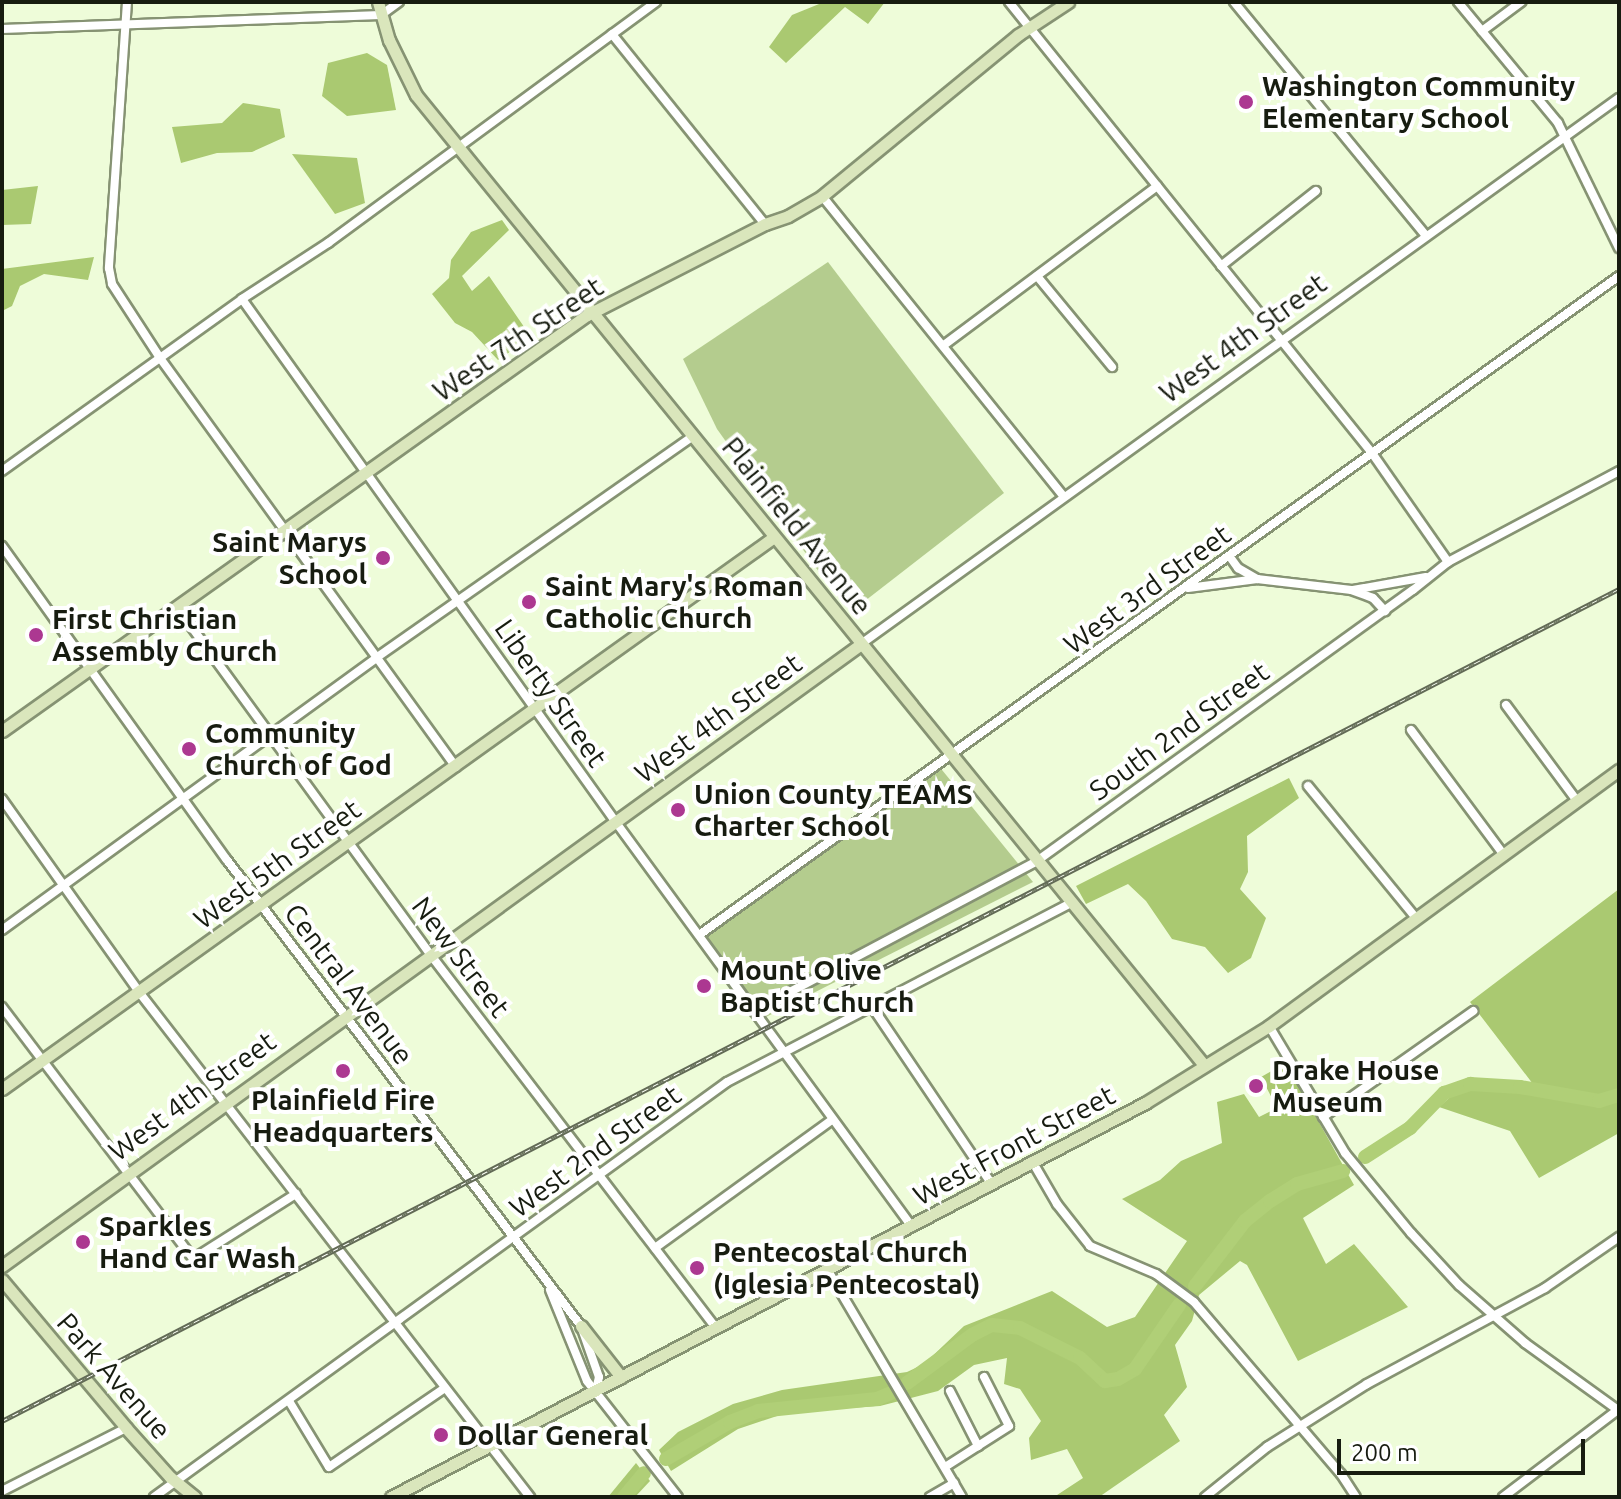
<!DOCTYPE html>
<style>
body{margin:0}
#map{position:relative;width:1621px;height:1499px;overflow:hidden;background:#eefcd9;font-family:Ubuntu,sans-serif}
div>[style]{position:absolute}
.green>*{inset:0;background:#b4cc8e}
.forest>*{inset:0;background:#aac971}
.river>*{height:14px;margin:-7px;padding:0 7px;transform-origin:7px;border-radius:7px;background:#b0cf77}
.roads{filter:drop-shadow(2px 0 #869373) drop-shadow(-2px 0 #869373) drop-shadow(0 2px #869373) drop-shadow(0 -2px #869373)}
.street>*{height:8px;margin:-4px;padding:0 4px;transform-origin:4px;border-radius:4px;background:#fff}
.secondary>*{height:11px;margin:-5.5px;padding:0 5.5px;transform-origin:5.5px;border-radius:5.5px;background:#dae6bc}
.rail>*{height:5px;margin-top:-2.5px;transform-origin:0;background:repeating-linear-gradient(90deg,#fff 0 6px,#626a56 0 12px);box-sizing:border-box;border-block:2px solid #626a56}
.dots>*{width:22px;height:22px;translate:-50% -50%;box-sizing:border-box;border:4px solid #fff;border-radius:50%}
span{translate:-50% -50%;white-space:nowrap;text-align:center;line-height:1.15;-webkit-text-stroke:8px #fff;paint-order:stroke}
.poi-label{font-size:28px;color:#171c10;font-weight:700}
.left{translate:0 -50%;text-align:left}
.right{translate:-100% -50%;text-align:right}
.street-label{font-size:28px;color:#171c10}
.frame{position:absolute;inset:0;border:4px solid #171c10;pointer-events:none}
.scale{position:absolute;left:1337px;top:1439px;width:248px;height:36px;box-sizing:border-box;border:4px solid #171c10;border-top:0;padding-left:10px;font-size:24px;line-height:28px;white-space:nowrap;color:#171c10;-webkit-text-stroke:6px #fff;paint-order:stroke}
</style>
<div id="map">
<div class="green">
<i style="clip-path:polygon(828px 262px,1004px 493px,852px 611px,824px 579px,717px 429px,683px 359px)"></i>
<i style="clip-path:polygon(938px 765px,1033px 882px,762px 1019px,702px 936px)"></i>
</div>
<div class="forest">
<i style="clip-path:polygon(824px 2px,885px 2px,868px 24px,845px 7px,786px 63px,769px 47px,792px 15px)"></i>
<i style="clip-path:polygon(367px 53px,387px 65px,396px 110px,347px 116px,322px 96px,328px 63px)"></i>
<i style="clip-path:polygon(243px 103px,280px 109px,285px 137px,252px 152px,217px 153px,181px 163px,172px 127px,222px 123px)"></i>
<i style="clip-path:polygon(292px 154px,357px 158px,365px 203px,335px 214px)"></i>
<i style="clip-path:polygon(38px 186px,31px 224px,2px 225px,2px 190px)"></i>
<i style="clip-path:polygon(502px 220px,509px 230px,462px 276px,472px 291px,489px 276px,531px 337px,498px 360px,472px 332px,455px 323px,432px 294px,449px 278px,451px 260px,471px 232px)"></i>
<i style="clip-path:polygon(94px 257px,88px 280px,44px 274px,20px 286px,12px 306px,2px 311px,2px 269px)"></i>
<i style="clip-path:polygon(1289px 778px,1299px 798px,1247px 836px,1248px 872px,1240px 889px,1266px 918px,1251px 958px,1228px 973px,1205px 947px,1172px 939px,1146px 901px,1128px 884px,1086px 904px,1076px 886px)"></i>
<i style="clip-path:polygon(1619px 889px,1619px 1133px,1539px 1178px,1510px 1131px,1439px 1107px,1458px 1090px,1536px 1088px,1470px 1002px)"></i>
<i style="clip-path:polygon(1286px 1063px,1354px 1185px,1303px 1218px,1326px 1264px,1354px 1244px,1408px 1307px,1298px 1361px,1247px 1265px,1240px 1261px,1199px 1295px,1192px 1321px,1175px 1345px,1187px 1387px,1164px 1415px,1180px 1441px,1099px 1497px,1054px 1497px,1083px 1478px,1067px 1449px,1031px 1460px,1029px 1438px,1041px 1421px,1020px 1389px,1004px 1384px,1007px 1358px,974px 1365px,938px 1391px,880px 1406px,789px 1412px,738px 1429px,671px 1471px,659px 1450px,678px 1432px,733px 1404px,782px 1390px,907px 1372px,924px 1364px,964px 1326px,1052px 1291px,1107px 1327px,1135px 1317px,1187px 1241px,1122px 1199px,1160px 1180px,1181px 1161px,1222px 1143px,1217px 1102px,1244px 1094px,1259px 1117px,1277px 1108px,1261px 1077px)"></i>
<i style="clip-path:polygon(636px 1463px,650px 1481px,635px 1497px,608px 1497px)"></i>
</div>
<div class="river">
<i style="left:1365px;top:1157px;width:54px;rotate:-32.8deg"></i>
<i style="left:1410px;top:1128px;width:49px;rotate:-45.8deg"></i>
<i style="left:1444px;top:1093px;width:28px;rotate:-19deg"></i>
<i style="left:1470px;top:1084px;width:50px;rotate:3.4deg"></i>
<i style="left:1520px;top:1087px;width:80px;rotate:10deg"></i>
<i style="left:1599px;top:1101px;width:21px;rotate:-17deg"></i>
<i style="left:1195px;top:1286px;width:82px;rotate:-52.4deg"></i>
<i style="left:1245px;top:1221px;width:32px;rotate:-39deg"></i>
<i style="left:1270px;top:1201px;width:32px;rotate:-32deg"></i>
<i style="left:1297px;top:1184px;width:48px;rotate:-15.8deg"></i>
<i style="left:907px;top:1383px;width:81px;rotate:-36.4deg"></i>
<i style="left:972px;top:1335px;width:22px;rotate:-27deg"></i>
<i style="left:992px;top:1325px;width:28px;rotate:6deg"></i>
<i style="left:1020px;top:1328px;width:67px;rotate:26.6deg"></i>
<i style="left:1080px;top:1358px;width:34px;rotate:43deg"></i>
<i style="left:1105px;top:1381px;width:13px;rotate:-9deg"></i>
<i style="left:1118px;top:1379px;width:20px;rotate:-30deg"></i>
<i style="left:1135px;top:1369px;width:78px;rotate:-55.5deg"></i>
<i style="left:666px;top:1459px;width:74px;rotate:-30deg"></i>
<i style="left:730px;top:1422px;width:30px;rotate:-21deg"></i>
<i style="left:758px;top:1411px;width:120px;rotate:-5.8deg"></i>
<i style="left:877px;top:1399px;width:15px;rotate:-23deg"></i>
<i style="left:624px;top:1497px;width:31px;rotate:-50deg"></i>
</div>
<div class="roads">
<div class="street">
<i style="left:127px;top:2px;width:267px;rotate:93.9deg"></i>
<i style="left:109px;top:268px;width:16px;rotate:79deg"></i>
<i style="left:112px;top:284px;width:88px;rotate:57deg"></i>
<i style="left:160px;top:358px;width:505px;rotate:54.11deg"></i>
<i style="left:1009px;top:2px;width:579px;rotate:51.17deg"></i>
<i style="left:1372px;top:453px;width:133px;rotate:55.1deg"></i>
<i style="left:1234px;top:2px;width:303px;rotate:50.6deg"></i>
<i style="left:1458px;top:2px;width:157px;rotate:50.4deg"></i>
<i style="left:1558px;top:123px;width:139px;rotate:64deg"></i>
<i style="left:2px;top:29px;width:379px;rotate:-2.1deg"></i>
<i style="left:381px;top:15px;width:22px;rotate:-36deg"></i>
<i style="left:1482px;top:31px;width:49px;rotate:-36.6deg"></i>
<i style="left:612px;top:34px;width:244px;rotate:51.2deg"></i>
<i style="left:822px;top:196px;width:386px;rotate:51.2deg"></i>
<i style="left:1221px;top:266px;width:121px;rotate:-38.3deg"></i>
<i style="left:1037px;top:276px;width:118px;rotate:50.5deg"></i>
<i style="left:242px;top:299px;width:642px;rotate:54.45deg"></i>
<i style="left:615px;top:821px;width:503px;rotate:53.81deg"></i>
<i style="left:944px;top:345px;width:266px;rotate:-36.7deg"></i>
<i style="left:2px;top:471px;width:295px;rotate:-35.6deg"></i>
<i style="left:242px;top:299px;width:103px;rotate:-33.1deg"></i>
<i style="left:328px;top:243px;width:407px;rotate:-36.3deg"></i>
<i style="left:2px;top:546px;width:386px;rotate:54.4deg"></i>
<i style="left:227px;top:860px;width:585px;rotate:52.78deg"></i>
<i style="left:581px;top:1326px;width:54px;rotate:70.6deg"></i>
<i style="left:599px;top:1377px;width:13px;rotate:103deg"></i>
<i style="left:1230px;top:557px;width:14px;rotate:54deg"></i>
<i style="left:1238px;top:568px;width:22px;rotate:30deg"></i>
<i style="left:1188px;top:588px;width:70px;rotate:-7.4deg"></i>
<i style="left:1257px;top:579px;width:95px;rotate:6.7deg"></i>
<i style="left:1351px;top:590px;width:23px;rotate:20deg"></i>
<i style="left:1373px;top:598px;width:18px;rotate:47deg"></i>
<i style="left:1353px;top:590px;width:74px;rotate:-10.1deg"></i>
<i style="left:177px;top:607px;width:429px;rotate:53.9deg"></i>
<i style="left:430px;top:954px;width:471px;rotate:52.6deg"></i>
<i style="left:861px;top:644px;width:934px;rotate:-35.77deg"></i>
<i style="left:1506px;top:705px;width:119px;rotate:53.5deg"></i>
<i style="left:1411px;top:730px;width:156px;rotate:53.4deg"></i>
<i style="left:1308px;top:786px;width:171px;rotate:50.7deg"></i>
<i style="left:2px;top:799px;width:237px;rotate:54.6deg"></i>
<i style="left:139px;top:992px;width:639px;rotate:52.25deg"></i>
<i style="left:2px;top:930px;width:462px;rotate:-36deg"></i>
<i style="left:376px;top:658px;width:388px;rotate:-35deg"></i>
<i style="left:699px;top:935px;width:1132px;rotate:-35.61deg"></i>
<i style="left:2px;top:1007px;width:316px;rotate:52.8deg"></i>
<i style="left:193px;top:1259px;width:122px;rotate:-32.3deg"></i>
<i style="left:873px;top:1008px;width:211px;rotate:56deg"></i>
<i style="left:754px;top:1011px;width:320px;rotate:-27.9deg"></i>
<i style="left:1037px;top:861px;width:463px;rotate:-35.8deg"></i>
<i style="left:1413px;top:590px;width:45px;rotate:-38.7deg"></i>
<i style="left:1448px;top:562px;width:194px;rotate:-28deg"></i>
<i style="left:1269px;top:1026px;width:148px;rotate:59.1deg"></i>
<i style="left:1345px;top:1153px;width:104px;rotate:50.5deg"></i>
<i style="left:1411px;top:1233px;width:71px;rotate:47.3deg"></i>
<i style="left:1459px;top:1285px;width:88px;rotate:41.3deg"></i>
<i style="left:1525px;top:1343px;width:115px;rotate:35.8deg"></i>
<i style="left:1323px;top:1117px;width:184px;rotate:-35.2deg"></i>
<i style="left:1032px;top:1161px;width:50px;rotate:59.8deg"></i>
<i style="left:1057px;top:1204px;width:53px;rotate:51.8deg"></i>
<i style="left:1090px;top:1246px;width:72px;rotate:23deg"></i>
<i style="left:1156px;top:1274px;width:47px;rotate:36.4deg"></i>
<i style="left:1194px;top:1302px;width:226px;rotate:49.5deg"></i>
<i style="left:1341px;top:1474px;width:27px;rotate:57deg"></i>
<i style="left:655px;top:1248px;width:218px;rotate:-35.9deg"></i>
<i style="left:827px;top:1269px;width:265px;rotate:59.4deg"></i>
<i style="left:550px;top:1290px;width:98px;rotate:67.9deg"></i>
<i style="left:587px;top:1381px;width:147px;rotate:51.9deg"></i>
<i style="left:950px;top:1391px;width:62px;rotate:63deg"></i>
<i style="left:289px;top:1401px;width:77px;rotate:58.8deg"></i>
<i style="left:329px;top:1467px;width:140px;rotate:-34.3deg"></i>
<i style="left:945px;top:1467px;width:76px;rotate:-32.6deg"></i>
<i style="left:1009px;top:1426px;width:55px;rotate:-117deg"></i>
<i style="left:2px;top:1491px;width:139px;rotate:-26.9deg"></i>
<i style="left:154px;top:1497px;width:707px;rotate:-35.91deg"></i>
<i style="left:727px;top:1082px;width:388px;rotate:-27.5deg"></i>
<i style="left:930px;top:1497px;width:28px;rotate:-30deg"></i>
<i style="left:1205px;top:1497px;width:80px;rotate:-38.9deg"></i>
<i style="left:1267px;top:1447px;width:118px;rotate:-32.2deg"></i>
<i style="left:1367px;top:1384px;width:202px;rotate:-28.3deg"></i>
<i style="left:1545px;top:1288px;width:90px;rotate:-34.6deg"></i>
<i style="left:1503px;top:1497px;width:146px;rotate:-37.2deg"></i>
</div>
<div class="secondary">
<i style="left:378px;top:2px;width:40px;rotate:74deg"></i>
<i style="left:389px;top:40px;width:61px;rotate:63.9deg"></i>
<i style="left:416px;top:95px;width:1250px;rotate:50.91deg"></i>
<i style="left:2px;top:731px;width:718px;rotate:-35.42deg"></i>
<i style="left:587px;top:315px;width:200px;rotate:-27.1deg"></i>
<i style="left:765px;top:224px;width:24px;rotate:-19deg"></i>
<i style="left:788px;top:216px;width:39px;rotate:-30deg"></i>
<i style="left:822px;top:196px;width:254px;rotate:-39.4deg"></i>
<i style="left:1018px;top:35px;width:60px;rotate:-33.4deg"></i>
<i style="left:2px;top:1089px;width:949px;rotate:-35.57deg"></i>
<i style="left:2px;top:1266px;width:1061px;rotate:-35.91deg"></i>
<i style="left:2px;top:1280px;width:193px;rotate:50deg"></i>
<i style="left:126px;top:1428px;width:66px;rotate:48.1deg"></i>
<i style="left:170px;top:1477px;width:32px;rotate:39deg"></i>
<i style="left:581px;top:1326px;width:65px;rotate:51.9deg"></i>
<i style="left:391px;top:1497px;width:851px;rotate:-27.59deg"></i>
<i style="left:1145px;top:1103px;width:146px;rotate:-31.8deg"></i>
<i style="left:1269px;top:1026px;width:434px;rotate:-36.2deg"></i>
</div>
</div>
<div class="rail">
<i style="left:2px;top:1421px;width:1818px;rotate:-27.23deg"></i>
</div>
<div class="dots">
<i style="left:1246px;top:102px;background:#ac3891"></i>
<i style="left:383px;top:558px;background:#ac3891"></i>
<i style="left:529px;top:602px;background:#ac3891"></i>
<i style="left:36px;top:635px;background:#ac3891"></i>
<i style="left:189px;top:749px;background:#ac3891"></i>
<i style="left:678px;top:810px;background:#ac3891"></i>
<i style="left:704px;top:986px;background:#ac3891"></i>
<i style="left:343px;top:1071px;background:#ac3891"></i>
<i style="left:1256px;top:1086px;background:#ac3891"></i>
<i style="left:83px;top:1242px;background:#ac3891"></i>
<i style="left:697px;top:1268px;background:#ac3891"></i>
<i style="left:441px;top:1435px;background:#ac3891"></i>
</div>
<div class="poi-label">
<span class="left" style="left:1262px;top:102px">Washington Community<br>Elementary School</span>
<span class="right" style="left:367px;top:558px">Saint Marys<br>School</span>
<span class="left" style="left:545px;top:602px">Saint Mary's Roman<br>Catholic Church</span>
<span class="left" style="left:52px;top:635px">First Christian<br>Assembly Church</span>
<span class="left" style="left:205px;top:749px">Community<br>Church of God</span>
<span class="left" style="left:694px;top:810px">Union County TEAMS<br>Charter School</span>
<span class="left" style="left:720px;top:986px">Mount Olive<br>Baptist Church</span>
<span class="left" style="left:1272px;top:1086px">Drake House<br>Museum</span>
<span style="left:343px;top:1116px">Plainfield Fire<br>Headquarters</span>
<span class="left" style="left:99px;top:1242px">Sparkles<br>Hand Car Wash</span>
<span class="left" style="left:713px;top:1268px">Pentecostal Church<br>(Iglesia Pentecostal)</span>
<span class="left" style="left:457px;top:1435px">Dollar General</span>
</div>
<div class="street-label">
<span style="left:1243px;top:338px;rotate:-36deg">West 4th Street</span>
<span style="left:518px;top:339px;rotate:-34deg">West 7th Street</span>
<span style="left:797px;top:526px;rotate:51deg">Plainfield Avenue</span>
<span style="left:1147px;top:589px;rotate:-36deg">West 3rd Street</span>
<span style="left:551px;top:693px;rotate:55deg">Liberty Street</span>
<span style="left:718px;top:718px;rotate:-36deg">West 4th Street</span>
<span style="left:1179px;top:731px;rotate:-36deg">South 2nd Street</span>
<span style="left:277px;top:864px;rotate:-36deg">West 5th Street</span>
<span style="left:461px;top:957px;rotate:53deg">New Street</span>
<span style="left:349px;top:984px;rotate:53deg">Central Avenue</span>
<span style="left:192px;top:1096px;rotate:-36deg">West 4th Street</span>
<span style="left:1014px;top:1145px;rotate:-28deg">West Front Street</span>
<span style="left:595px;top:1151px;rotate:-36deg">West 2nd Street</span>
<span style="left:114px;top:1376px;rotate:49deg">Park Avenue</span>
</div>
<div class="frame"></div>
<div class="scale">200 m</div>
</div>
